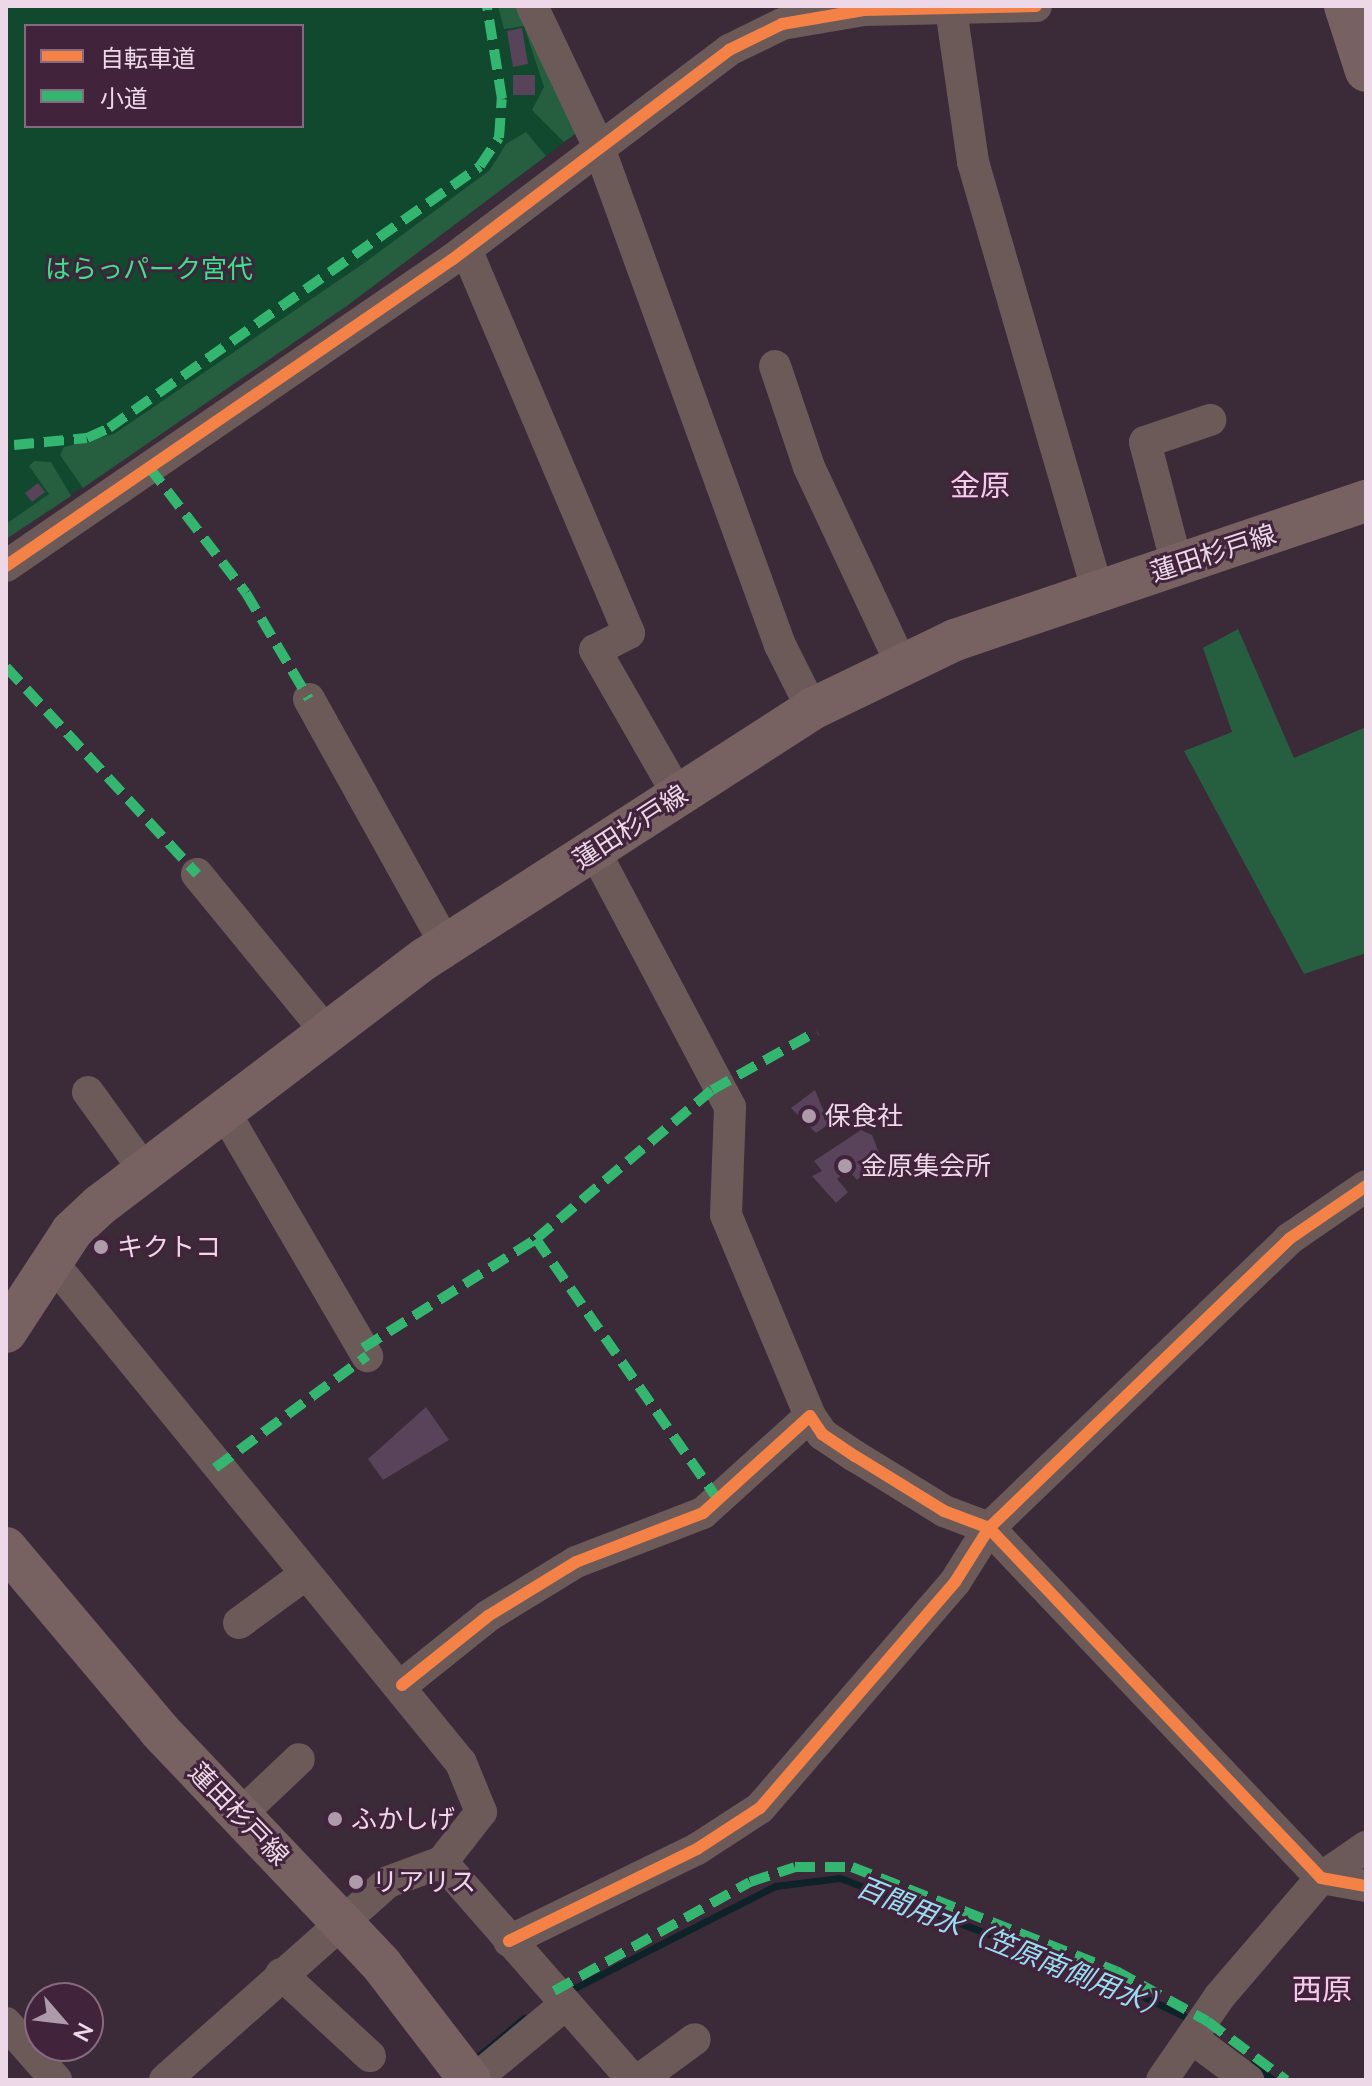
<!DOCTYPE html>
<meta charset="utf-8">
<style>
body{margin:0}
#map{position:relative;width:1372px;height:2086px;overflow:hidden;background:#3b2a38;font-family:Lato,"Noto Sans JP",sans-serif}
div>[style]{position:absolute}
.green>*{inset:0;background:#10492e}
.forest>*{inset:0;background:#255f3f}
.stream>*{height:7px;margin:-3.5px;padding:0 3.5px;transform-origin:3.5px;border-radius:3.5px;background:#0e2329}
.building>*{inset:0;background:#58435a}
.minor>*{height:32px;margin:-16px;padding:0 16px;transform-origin:16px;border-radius:16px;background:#6c5a58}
.major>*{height:42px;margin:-21px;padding:0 21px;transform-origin:21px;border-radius:21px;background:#776161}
.quiet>*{height:10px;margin-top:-5px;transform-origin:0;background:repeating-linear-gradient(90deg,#33b770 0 20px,transparent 0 30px)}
.cycleway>*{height:12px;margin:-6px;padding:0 6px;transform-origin:6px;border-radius:6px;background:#f48246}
.dots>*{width:22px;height:22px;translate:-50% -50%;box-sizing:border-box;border:4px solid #42233c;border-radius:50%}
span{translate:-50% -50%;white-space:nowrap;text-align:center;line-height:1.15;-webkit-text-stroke:6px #42233c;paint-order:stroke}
.park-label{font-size:26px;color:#35e48b}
.street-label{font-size:26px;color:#ecd8e7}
.poi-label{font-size:26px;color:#ecd8e7}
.left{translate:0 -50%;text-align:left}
.water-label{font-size:28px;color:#98def0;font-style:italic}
.quarter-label{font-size:30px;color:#f4ccea}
.frame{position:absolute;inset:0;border:8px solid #ecd8e7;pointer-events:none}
.legend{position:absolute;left:24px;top:24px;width:280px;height:104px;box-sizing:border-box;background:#42233c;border:2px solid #866b80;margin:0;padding:10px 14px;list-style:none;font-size:24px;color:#ecd8e7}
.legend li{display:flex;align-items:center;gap:16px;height:40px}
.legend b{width:40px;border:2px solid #866b80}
.north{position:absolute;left:24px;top:1982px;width:80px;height:80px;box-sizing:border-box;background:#42233c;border:2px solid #866b80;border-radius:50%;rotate:118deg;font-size:22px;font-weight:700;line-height:32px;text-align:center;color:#ecd8e7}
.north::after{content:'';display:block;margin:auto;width:28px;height:36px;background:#ae9baa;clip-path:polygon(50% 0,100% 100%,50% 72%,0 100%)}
</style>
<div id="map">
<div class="green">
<i style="clip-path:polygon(evenodd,6px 6px,526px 6px,582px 129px,348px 305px,6px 539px,6px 6px,26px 26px,302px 26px,302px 126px,26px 126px,26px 26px)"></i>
</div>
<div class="forest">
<i style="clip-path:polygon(498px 6px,526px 6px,582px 129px,564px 142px,532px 110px,544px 87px,524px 26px,504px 29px)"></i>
<i style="clip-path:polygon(526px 132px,546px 156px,348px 305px,83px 488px,60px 455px,64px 447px,114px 434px,367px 261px,490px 170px,506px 144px)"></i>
<i style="clip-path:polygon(34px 461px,51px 462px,71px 496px,6px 539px,6px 524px,49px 494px,29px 466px)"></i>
<i style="clip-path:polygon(1238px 629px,1294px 758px,1366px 727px,1366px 953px,1304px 974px,1184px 751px,1232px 732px,1203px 648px)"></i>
</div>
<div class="stream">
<i style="left:565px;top:1993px;width:236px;rotate:-27deg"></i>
<i style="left:775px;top:1886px;width:65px;rotate:-7deg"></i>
<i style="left:840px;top:1878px;width:285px;rotate:20.7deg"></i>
<i style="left:1107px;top:1979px;width:97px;rotate:25.8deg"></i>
<i style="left:473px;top:2061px;width:67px;rotate:-40.1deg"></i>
<i style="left:1252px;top:2064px;width:26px;rotate:37deg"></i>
</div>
<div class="building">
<i style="clip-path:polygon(522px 28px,528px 64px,513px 67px,507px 31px)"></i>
<i style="clip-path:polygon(513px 75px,535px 75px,535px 95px,513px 95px)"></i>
<i style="clip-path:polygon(38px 483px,45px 492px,32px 502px,25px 493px)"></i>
<i style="clip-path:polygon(815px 1090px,829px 1124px,816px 1133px,791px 1108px)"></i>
<i style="clip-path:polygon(861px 1130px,872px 1135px,881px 1158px,857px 1180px,848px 1170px,837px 1179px,848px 1192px,836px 1203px,812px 1176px,822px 1171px,814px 1161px)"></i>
<i style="clip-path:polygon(426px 1407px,449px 1440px,383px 1480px,368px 1459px)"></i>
</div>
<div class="minor">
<i style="left:532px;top:6px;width:154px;rotate:64.6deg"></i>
<i style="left:598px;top:145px;width:532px;rotate:70deg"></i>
<i style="left:780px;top:645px;width:72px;rotate:63.4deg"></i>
<i style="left:951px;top:9px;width:155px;rotate:81.8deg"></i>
<i style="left:973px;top:162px;width:446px;rotate:73.8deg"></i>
<i style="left:466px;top:249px;width:417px;rotate:67deg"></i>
<i style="left:629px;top:633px;width:38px;rotate:153deg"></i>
<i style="left:595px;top:650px;width:167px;rotate:60.2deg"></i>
<i style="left:775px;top:366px;width:107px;rotate:71.4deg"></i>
<i style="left:809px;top:467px;width:214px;rotate:64.9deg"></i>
<i style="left:1177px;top:565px;width:127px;rotate:-104.6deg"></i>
<i style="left:1145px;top:442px;width:69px;rotate:-18.7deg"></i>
<i style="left:6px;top:566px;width:542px;rotate:-34.48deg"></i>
<i style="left:453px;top:259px;width:346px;rotate:-37.1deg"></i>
<i style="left:729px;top:50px;width:59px;rotate:-26.1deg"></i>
<i style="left:782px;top:24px;width:83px;rotate:-9.7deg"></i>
<i style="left:864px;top:10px;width:172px;rotate:-1.3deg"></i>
<i style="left:309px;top:699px;width:282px;rotate:60.9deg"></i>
<i style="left:594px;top:850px;width:291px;rotate:62.1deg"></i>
<i style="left:730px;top:1107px;width:108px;rotate:92.1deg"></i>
<i style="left:726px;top:1215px;width:218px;rotate:67.3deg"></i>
<i style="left:197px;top:874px;width:205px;rotate:50.7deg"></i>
<i style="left:88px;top:1092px;width:97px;rotate:54.2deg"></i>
<i style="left:224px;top:1111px;width:284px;rotate:59.7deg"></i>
<i style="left:51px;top:1261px;width:648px;rotate:50.76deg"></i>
<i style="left:461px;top:1763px;width:53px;rotate:67.8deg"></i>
<i style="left:481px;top:1812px;width:63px;rotate:128deg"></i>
<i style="left:239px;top:1623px;width:83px;rotate:-36.2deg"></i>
<i style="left:402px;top:1685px;width:110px;rotate:-38.7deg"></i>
<i style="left:488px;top:1616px;width:103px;rotate:-31.5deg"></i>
<i style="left:576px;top:1562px;width:136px;rotate:-21.1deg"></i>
<i style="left:703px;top:1513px;width:144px;rotate:-42.2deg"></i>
<i style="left:810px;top:1416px;width:22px;rotate:56deg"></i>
<i style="left:822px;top:1434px;width:40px;rotate:34deg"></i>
<i style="left:855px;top:1456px;width:105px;rotate:31.7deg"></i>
<i style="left:944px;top:1511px;width:48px;rotate:20.7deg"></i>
<i style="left:989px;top:1528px;width:482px;rotate:46.5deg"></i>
<i style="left:1321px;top:1878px;width:46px;rotate:10.1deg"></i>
<i style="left:240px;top:1815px;width:81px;rotate:-43.5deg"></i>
<i style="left:509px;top:1941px;width:209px;rotate:-26.1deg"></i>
<i style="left:697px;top:1849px;width:75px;rotate:-33.1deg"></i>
<i style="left:760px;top:1808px;width:298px;rotate:-49.2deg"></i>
<i style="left:955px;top:1582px;width:64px;rotate:-57.8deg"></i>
<i style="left:989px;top:1528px;width:417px;rotate:-43.9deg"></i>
<i style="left:1289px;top:1239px;width:93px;rotate:-34.5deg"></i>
<i style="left:281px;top:1974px;width:121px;rotate:42.7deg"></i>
<i style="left:6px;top:2023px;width:76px;rotate:48.7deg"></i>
<i style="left:1193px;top:2039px;width:69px;rotate:36.7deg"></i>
<i style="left:165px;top:2080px;width:298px;rotate:-41.6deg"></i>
<i style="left:388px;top:1882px;width:58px;rotate:-20.3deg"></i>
<i style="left:442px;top:1862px;width:290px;rotate:48.8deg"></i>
<i style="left:474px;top:2080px;width:119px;rotate:-39.6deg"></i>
<i style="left:639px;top:2080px;width:69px;rotate:-36.2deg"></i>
<i style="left:1162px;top:2080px;width:102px;rotate:-55.4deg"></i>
<i style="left:1220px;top:1996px;width:155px;rotate:-49.4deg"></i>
<i style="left:1321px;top:1878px;width:55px;rotate:-34.6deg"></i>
</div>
<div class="major">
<i style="left:1345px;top:6px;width:68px;rotate:72.1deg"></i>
<i style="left:6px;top:1332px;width:121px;rotate:-56.8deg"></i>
<i style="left:72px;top:1231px;width:38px;rotate:-43deg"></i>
<i style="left:100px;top:1205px;width:409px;rotate:-37.2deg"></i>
<i style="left:426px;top:958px;width:459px;rotate:-32.8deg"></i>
<i style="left:812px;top:709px;width:159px;rotate:-25.8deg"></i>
<i style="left:955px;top:640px;width:434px;rotate:-18.7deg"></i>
<i style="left:6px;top:1548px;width:238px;rotate:49.9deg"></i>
<i style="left:159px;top:1730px;width:323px;rotate:46.5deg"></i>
<i style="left:381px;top:1964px;width:146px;rotate:52.5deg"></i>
</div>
<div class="quiet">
<i style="left:14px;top:445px;width:73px;rotate:-5.5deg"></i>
<i style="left:87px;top:438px;width:24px;rotate:-24deg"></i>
<i style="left:109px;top:428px;width:454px;rotate:-35.2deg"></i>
<i style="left:480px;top:166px;width:34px;rotate:-56deg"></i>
<i style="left:499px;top:138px;width:39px;rotate:-86deg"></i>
<i style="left:502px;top:99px;width:94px;rotate:-99.2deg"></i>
<i style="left:149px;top:467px;width:159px;rotate:52.4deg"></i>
<i style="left:246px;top:593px;width:123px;rotate:59.3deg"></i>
<i style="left:6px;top:667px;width:282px;rotate:47.3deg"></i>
<i style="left:536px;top:1239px;width:320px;rotate:55.1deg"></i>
<i style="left:363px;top:1348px;width:204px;rotate:-32.2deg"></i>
<i style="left:536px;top:1239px;width:231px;rotate:-40.3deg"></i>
<i style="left:712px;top:1090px;width:120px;rotate:-29.3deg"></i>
<i style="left:215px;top:1468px;width:189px;rotate:-36.4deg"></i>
<i style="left:554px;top:1991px;width:224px;rotate:-29.1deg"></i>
<i style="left:750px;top:1882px;width:47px;rotate:-18.4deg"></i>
<i style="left:795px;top:1867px;width:57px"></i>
<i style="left:852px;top:1867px;width:284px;rotate:21.5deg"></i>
<i style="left:1116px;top:1971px;width:104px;rotate:28.8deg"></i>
<i style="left:1207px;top:2021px;width:99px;rotate:36.8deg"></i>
</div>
<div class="cycleway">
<i style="left:6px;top:566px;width:542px;rotate:-34.48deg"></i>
<i style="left:453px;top:259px;width:346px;rotate:-37.1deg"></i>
<i style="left:729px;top:50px;width:59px;rotate:-26.1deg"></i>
<i style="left:782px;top:24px;width:83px;rotate:-9.7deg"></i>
<i style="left:864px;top:10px;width:172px;rotate:-1.3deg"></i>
<i style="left:402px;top:1685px;width:110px;rotate:-38.7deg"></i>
<i style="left:488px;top:1616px;width:103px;rotate:-31.5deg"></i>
<i style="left:576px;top:1562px;width:136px;rotate:-21.1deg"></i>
<i style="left:703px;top:1513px;width:144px;rotate:-42.2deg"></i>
<i style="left:810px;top:1416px;width:22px;rotate:56deg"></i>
<i style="left:822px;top:1434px;width:40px;rotate:34deg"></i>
<i style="left:855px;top:1456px;width:105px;rotate:31.7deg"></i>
<i style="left:944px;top:1511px;width:48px;rotate:20.7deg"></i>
<i style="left:989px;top:1528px;width:482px;rotate:46.5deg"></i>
<i style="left:1321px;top:1878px;width:46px;rotate:10.1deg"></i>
<i style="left:509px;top:1941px;width:209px;rotate:-26.1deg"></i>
<i style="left:697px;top:1849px;width:75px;rotate:-33.1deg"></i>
<i style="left:760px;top:1808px;width:298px;rotate:-49.2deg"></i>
<i style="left:955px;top:1582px;width:64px;rotate:-57.8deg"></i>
<i style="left:989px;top:1528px;width:417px;rotate:-43.9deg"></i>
<i style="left:1289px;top:1239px;width:93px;rotate:-34.5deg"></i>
</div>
<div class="dots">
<i style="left:809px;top:1116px;background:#ae9baa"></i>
<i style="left:845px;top:1166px;background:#ae9baa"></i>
<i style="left:101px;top:1247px;background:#ae9baa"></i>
<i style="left:335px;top:1819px;background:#ae9baa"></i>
<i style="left:356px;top:1882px;background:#ae9baa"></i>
</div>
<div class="park-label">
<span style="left:149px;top:269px">はらっパーク宮代</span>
</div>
<div class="street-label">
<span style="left:1213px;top:553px;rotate:-18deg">蓮田杉戸線</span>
<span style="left:630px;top:827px;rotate:-33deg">蓮田杉戸線</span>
<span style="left:239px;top:1814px;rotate:46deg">蓮田杉戸線</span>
</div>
<div class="poi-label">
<span class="left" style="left:825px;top:1116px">保食社</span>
<span class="left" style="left:861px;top:1166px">金原集会所</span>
<span class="left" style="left:117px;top:1247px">キクトコ</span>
<span class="left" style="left:351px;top:1819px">ふかしげ</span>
<span class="left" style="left:372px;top:1882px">リアリス</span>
</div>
<div class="water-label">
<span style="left:1014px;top:1947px;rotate:22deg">百間用水（笠原南側用水）</span>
</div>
<div class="quarter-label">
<span style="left:980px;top:484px">金原</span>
<span style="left:1322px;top:1988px">西原</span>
</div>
<div class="frame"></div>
<ul class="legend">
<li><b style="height:10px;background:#f48246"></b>自転車道</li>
<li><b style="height:10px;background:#33b770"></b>小道</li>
</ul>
<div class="north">N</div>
</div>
